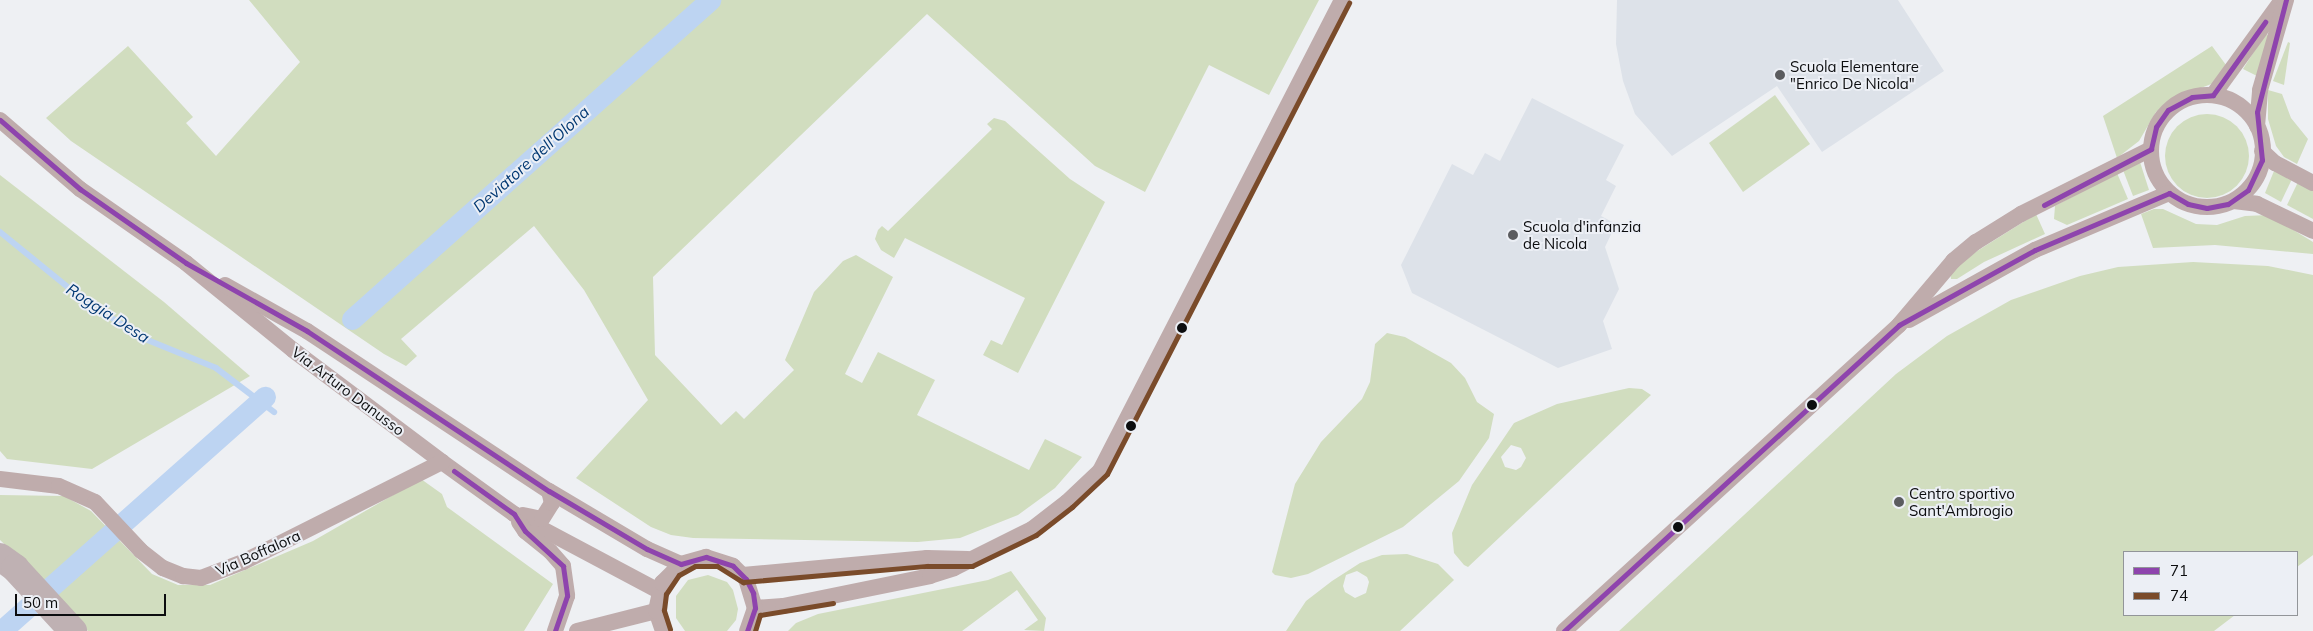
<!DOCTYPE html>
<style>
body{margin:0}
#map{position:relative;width:2313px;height:631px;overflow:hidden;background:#eef0f3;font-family:Mulish,sans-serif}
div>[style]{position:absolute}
.built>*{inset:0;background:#dde2e9}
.green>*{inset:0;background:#d1ddbf}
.round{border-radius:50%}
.stream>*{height:6px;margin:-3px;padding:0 3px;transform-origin:3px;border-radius:3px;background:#bdd4f2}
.canal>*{height:21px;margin:-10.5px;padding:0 10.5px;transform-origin:10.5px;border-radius:10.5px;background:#bdd4f2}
.minor>*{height:16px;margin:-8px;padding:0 8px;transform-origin:8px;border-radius:8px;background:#bfacac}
.minor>.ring{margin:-8px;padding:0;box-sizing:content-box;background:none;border:16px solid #bfacac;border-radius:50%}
.motorway>*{height:28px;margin:-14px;padding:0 14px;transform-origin:14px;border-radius:14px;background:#bfb1b3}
.bus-1>*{height:5px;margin:-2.5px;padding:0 2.5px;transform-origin:2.5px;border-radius:2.5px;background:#8e44ad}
.bus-2>*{height:5px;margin:-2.5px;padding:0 2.5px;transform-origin:2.5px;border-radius:2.5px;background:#7a4b2a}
.dots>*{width:14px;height:14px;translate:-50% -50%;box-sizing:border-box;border:2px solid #eceff5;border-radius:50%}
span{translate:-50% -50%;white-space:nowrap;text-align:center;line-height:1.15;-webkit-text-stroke:4px #eceff5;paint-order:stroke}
.poi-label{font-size:15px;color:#0c0d0f}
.left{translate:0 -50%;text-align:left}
.street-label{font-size:15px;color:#0c0d0f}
.water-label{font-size:16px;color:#003772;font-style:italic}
.legend{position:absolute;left:2123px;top:551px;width:175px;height:65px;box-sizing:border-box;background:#eceff5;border:1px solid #929599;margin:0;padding:6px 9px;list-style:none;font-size:15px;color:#0c0d0f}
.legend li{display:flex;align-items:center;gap:10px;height:25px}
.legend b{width:25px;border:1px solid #929599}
.scale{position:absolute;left:15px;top:594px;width:151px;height:22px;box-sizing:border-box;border:2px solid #0c0d0f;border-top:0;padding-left:6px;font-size:15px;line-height:18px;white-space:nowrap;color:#0c0d0f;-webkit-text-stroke:4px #eceff5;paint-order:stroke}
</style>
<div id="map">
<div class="built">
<i style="clip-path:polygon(1617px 0,1898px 0,1944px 71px,1822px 152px,1777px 86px,1672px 156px,1635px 114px,1623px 81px,1616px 44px)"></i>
<i style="clip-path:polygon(1532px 98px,1624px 145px,1606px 180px,1616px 186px,1601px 216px,1616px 224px,1605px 247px,1619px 289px,1603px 321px,1612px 349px,1558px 368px,1412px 293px,1401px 265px,1452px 164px,1473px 175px,1485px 153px,1500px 161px)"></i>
</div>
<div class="green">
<i style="clip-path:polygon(249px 0,1319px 0,1269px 95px,1209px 65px,1145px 192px,1095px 166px,927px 14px,653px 277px,655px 355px,721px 425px,736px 411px,744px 419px,794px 370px,785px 360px,814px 292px,843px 261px,856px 255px,893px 277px,845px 374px,862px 383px,878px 352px,935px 380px,917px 415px,1029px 470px,1045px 439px,1082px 457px,1055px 488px,1018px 515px,960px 538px,918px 542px,693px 538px,671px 535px,651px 527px,576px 478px,648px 400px,584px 290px,534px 226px,401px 339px,417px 356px,406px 366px,384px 354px,71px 141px,46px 118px,128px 46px,193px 117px,186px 123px,216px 156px,300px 62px)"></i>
<i style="clip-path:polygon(2265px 34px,2269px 35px,2257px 76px,2243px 69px)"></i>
<i style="clip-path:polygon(2288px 42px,2290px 43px,2284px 85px,2273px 81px)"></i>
<i style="clip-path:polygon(2212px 46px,2226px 65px,2214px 83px,2169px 100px,2156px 112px,2139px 141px,2117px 158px,2103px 116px)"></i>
<i style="clip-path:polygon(2268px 90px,2282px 94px,2291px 118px,2308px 139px,2297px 164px,2284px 157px,2276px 146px,2268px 119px)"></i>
<i style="clip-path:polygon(1775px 95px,1810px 144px,1743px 192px,1709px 143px)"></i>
<i class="round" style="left:2165px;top:114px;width:84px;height:84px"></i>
<i style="clip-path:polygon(994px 118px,1005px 121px,1070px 179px,1105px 202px,1018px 373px,983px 355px,991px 340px,1002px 345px,1025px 298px,905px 238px,894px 258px,881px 250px,875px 239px,878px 230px,882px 226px,888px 231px,992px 129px,987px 124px)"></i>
<i style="clip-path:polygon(2140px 162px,2149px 190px,2133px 196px,2123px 170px)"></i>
<i style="clip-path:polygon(2274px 171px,2292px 179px,2281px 202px,2265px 193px)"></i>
<i style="clip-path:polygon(2117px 173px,2128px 199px,2067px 225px,2054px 219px,2055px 206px)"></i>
<i style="clip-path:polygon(0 175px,164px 302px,250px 376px,92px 469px,7px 459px,0 451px)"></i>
<i style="clip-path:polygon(2298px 182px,2313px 190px,2313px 219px,2287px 205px)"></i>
<i style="clip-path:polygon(2154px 209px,2163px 209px,2196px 224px,2217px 225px,2245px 216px,2269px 215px,2313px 242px,2313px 254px,2215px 245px,2153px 248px,2141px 214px)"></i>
<i style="clip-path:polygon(2036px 214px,2045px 234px,1984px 262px,1957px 279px,1951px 279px,1950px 272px,1974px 253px)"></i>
<i style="clip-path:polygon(2193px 262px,2268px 266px,2313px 275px,2313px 555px,2297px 567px,2297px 552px,2124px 552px,2124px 615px,2235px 615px,2214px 631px,1619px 631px,1896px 374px,1947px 336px,2011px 300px,2080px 276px,2118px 267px)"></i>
<i style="clip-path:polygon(1387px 333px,1405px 337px,1451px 363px,1465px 378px,1477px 402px,1494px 414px,1489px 438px,1459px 481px,1403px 527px,1308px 574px,1291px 578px,1275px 575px,1272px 572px,1295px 484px,1321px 442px,1362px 399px,1370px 382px,1375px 344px)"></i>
<i style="clip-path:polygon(evenodd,1629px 388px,1642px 389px,1651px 395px,1468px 567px,1464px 565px,1454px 553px,1452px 533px,1472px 485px,1514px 423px,1557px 404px,1629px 388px,1511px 445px,1521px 448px,1526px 458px,1521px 467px,1516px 470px,1505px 467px,1501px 457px,1511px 445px)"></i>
<i style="clip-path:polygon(421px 479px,442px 494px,447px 507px,553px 584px,524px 631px,88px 631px,44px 581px,0 540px,0 495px,64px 496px,91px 511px,152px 574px,178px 585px,210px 585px,313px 541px)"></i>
<i style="clip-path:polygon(evenodd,1407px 554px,1438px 564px,1454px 580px,1400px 631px,1286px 631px,1306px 601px,1332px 581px,1360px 563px,1382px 555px,1407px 554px,1357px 571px,1367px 577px,1369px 582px,1366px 593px,1355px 598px,1345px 592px,1343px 586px,1346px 575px,1357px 571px)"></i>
<i style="clip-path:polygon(1011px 571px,1046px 618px,1044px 631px,1024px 630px,1038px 620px,1017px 590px,962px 631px,788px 631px,796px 623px,818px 614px,988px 580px)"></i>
<i style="clip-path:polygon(708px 575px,727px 582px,733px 590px,738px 609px,736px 620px,727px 631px,685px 631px,676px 618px,676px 596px,688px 580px)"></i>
</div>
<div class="stream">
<i style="left:0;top:232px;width:109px;rotate:39.1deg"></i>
<i style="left:85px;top:301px;width:71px;rotate:32.3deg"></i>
<i style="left:145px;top:339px;width:77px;rotate:22.2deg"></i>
<i style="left:216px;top:368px;width:73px;rotate:37.2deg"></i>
<i style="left:0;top:629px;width:3px;rotate:45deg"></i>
</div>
<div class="canal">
<i style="left:352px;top:319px;width:480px;rotate:-41.7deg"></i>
<i style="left:1px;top:631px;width:353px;rotate:-41.6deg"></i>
</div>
<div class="minor">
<i style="left:2213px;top:95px;width:117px;rotate:-54deg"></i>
<i class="ring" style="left:2151px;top:95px;width:96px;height:96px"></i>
<i style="left:0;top:120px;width:106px;rotate:40.8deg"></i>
<i style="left:80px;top:189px;width:129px;rotate:34.9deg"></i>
<i style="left:186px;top:263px;width:138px;rotate:39.1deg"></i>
<i style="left:293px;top:350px;width:186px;rotate:36.9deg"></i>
<i style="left:442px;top:462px;width:89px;rotate:35.8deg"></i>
<i style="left:514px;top:514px;width:164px;rotate:28deg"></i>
<i style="left:2257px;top:126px;width:36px;rotate:-85deg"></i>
<i style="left:2260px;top:90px;width:94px;rotate:-73.9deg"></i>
<i style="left:2262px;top:151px;width:18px;rotate:43deg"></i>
<i style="left:2275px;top:163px;width:43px;rotate:27.8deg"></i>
<i style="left:2234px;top:201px;width:23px;rotate:7deg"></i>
<i style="left:2257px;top:204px;width:62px;rotate:25.7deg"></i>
<i style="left:225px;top:285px;width:94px;rotate:29.3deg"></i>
<i style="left:307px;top:331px;width:290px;rotate:33.5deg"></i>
<i style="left:549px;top:491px;width:114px;rotate:30.6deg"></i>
<i style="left:647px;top:549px;width:37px;rotate:24deg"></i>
<i style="left:1909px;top:320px;width:144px;rotate:-29.1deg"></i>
<i style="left:2035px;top:250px;width:146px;rotate:-23deg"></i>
<i style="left:0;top:479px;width:59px;rotate:6.8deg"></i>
<i style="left:59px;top:486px;width:39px;rotate:24deg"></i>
<i style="left:95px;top:502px;width:67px;rotate:46.8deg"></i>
<i style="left:141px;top:551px;width:28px;rotate:38deg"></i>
<i style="left:163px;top:568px;width:22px;rotate:22deg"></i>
<i style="left:183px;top:576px;width:18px;rotate:6deg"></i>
<i style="left:201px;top:578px;width:45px;rotate:-20.9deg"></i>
<i style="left:243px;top:562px;width:223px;rotate:-26.7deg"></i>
<i style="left:523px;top:515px;width:19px;rotate:12deg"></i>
<i style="left:542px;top:519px;width:19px;rotate:-58deg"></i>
<i style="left:552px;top:503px;width:12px;rotate:-104deg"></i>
<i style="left:519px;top:522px;width:11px;rotate:56deg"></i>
<i style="left:525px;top:531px;width:32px;rotate:39deg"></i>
<i style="left:550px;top:551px;width:20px;rotate:49deg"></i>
<i style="left:563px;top:566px;width:30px;rotate:82deg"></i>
<i style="left:567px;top:596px;width:37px;rotate:109deg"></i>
<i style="left:743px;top:575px;width:185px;rotate:-5.3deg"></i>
<i style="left:927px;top:558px;width:41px;rotate:1.4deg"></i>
<i style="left:755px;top:608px;width:28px;rotate:-4deg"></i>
<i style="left:783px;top:606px;width:150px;rotate:-11.5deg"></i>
<i style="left:930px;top:576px;width:25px;rotate:-18deg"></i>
<i style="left:954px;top:568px;width:87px;rotate:-26.6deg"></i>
<i style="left:1032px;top:529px;width:44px;rotate:-37.6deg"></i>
<i style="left:1067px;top:502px;width:45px;rotate:-43.2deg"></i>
<i style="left:1100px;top:471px;width:530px;rotate:-62.81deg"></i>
<i style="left:577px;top:631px;width:81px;rotate:-14.2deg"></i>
<i style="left:663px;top:631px;width:21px;rotate:-109deg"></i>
<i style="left:656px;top:611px;width:29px;rotate:-78deg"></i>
<i style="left:662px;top:583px;width:27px;rotate:-45deg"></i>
<i style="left:681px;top:564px;width:26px;rotate:-16deg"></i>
<i style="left:706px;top:557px;width:28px;rotate:18deg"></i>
<i style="left:733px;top:566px;width:18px;rotate:45deg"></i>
<i style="left:746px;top:579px;width:30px;rotate:73deg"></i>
<i style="left:755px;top:608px;width:24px;rotate:109deg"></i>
<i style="left:1564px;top:631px;width:454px;rotate:-42.4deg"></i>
<i style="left:1899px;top:325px;width:84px;rotate:-49.8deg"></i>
<i style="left:1953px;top:261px;width:30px;rotate:-40deg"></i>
<i style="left:1976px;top:242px;width:53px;rotate:-31.9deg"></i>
<i style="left:2021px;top:214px;width:145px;rotate:-26.6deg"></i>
</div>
<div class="motorway">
<i style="left:0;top:557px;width:19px;rotate:36deg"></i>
<i style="left:15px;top:568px;width:86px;rotate:47.4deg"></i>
</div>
<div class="bus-1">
<i style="left:0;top:120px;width:106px;rotate:40.8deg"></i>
<i style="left:80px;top:189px;width:129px;rotate:34.9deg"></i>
<i style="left:186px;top:263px;width:139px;rotate:29.3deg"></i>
<i style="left:307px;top:331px;width:290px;rotate:33.5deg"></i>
<i style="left:549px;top:491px;width:114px;rotate:30.6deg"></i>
<i style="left:647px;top:549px;width:37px;rotate:24deg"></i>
<i style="left:681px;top:564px;width:26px;rotate:-16deg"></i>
<i style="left:706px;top:557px;width:28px;rotate:18deg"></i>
<i style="left:733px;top:566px;width:18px;rotate:45deg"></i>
<i style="left:746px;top:579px;width:16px;rotate:63deg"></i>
<i style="left:753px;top:593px;width:15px;rotate:82deg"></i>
<i style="left:755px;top:608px;width:24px;rotate:109deg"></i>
<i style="left:2044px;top:205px;width:121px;rotate:-27.6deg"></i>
<i style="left:2151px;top:149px;width:23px;rotate:-77deg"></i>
<i style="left:2156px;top:127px;width:21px;rotate:-55deg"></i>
<i style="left:2168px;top:110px;width:27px;rotate:-28deg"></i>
<i style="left:2192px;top:97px;width:21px;rotate:-5deg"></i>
<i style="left:2213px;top:95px;width:90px;rotate:-54.5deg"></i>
<i style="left:454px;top:471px;width:74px;rotate:35.6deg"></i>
<i style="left:514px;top:514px;width:20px;rotate:57deg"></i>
<i style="left:525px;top:531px;width:52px;rotate:42.6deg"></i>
<i style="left:563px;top:566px;width:30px;rotate:82deg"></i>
<i style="left:567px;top:596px;width:37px;rotate:109deg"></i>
<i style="left:1564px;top:631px;width:454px;rotate:-42.4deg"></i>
<i style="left:1899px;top:325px;width:155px;rotate:-28.9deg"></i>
<i style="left:2035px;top:250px;width:146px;rotate:-23deg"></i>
<i style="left:2169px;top:193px;width:22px;rotate:30deg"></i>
<i style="left:2188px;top:204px;width:19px;rotate:12deg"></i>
<i style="left:2207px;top:208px;width:21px;rotate:-11deg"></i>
<i style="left:2228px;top:204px;width:24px;rotate:-35deg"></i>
<i style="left:2248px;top:190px;width:33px;rotate:-65deg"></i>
<i style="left:2262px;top:160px;width:48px;rotate:-95.9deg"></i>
<i style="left:2257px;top:112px;width:116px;rotate:-75.5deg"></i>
</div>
<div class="bus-2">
<i style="left:670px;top:629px;width:20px;rotate:-108deg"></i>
<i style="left:664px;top:610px;width:16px;rotate:-83deg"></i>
<i style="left:666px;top:594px;width:23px;rotate:-56deg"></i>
<i style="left:679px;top:575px;width:18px;rotate:-29deg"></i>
<i style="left:695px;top:566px;width:22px"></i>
<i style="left:717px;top:566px;width:31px;rotate:32deg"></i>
<i style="left:743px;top:582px;width:185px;rotate:-5deg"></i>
<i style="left:927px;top:566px;width:45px"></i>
<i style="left:972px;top:566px;width:71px;rotate:-25.8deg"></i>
<i style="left:1036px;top:535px;width:46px;rotate:-37.9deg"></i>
<i style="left:1072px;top:507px;width:48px;rotate:-43.3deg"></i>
<i style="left:1107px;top:474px;width:530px;rotate:-62.81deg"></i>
<i style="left:755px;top:631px;width:17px;rotate:-73deg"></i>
<i style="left:760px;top:615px;width:74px;rotate:-9.3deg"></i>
</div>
<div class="dots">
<i style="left:1780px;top:75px;background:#5b5c5f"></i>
<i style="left:1513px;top:235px;background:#5b5c5f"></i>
<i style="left:1182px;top:328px;background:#0c0d0f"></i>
<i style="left:1812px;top:405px;background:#0c0d0f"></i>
<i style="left:1131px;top:426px;background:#0c0d0f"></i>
<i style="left:1899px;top:502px;background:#5b5c5f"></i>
<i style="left:1678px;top:527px;background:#0c0d0f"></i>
</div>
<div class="poi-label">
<span class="left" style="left:1790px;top:75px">Scuola Elementare<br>"Enrico De Nicola"</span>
<span class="left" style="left:1523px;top:235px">Scuola d'infanzia<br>de Nicola</span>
<span class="left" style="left:1909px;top:502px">Centro sportivo<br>Sant'Ambrogio</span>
</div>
<div class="street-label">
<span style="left:348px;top:391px;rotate:37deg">Via Arturo Danusso</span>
<span style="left:258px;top:553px;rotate:-24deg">Via Boffalora</span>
</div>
<div class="water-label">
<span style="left:531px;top:159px;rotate:-42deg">Deviatore dell'Olona</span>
<span style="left:108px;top:313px;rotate:33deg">Roggia Desa</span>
</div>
<ul class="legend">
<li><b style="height:6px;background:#8e44ad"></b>71</li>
<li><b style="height:6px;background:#7a4b2a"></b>74</li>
</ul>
<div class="scale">50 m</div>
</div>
